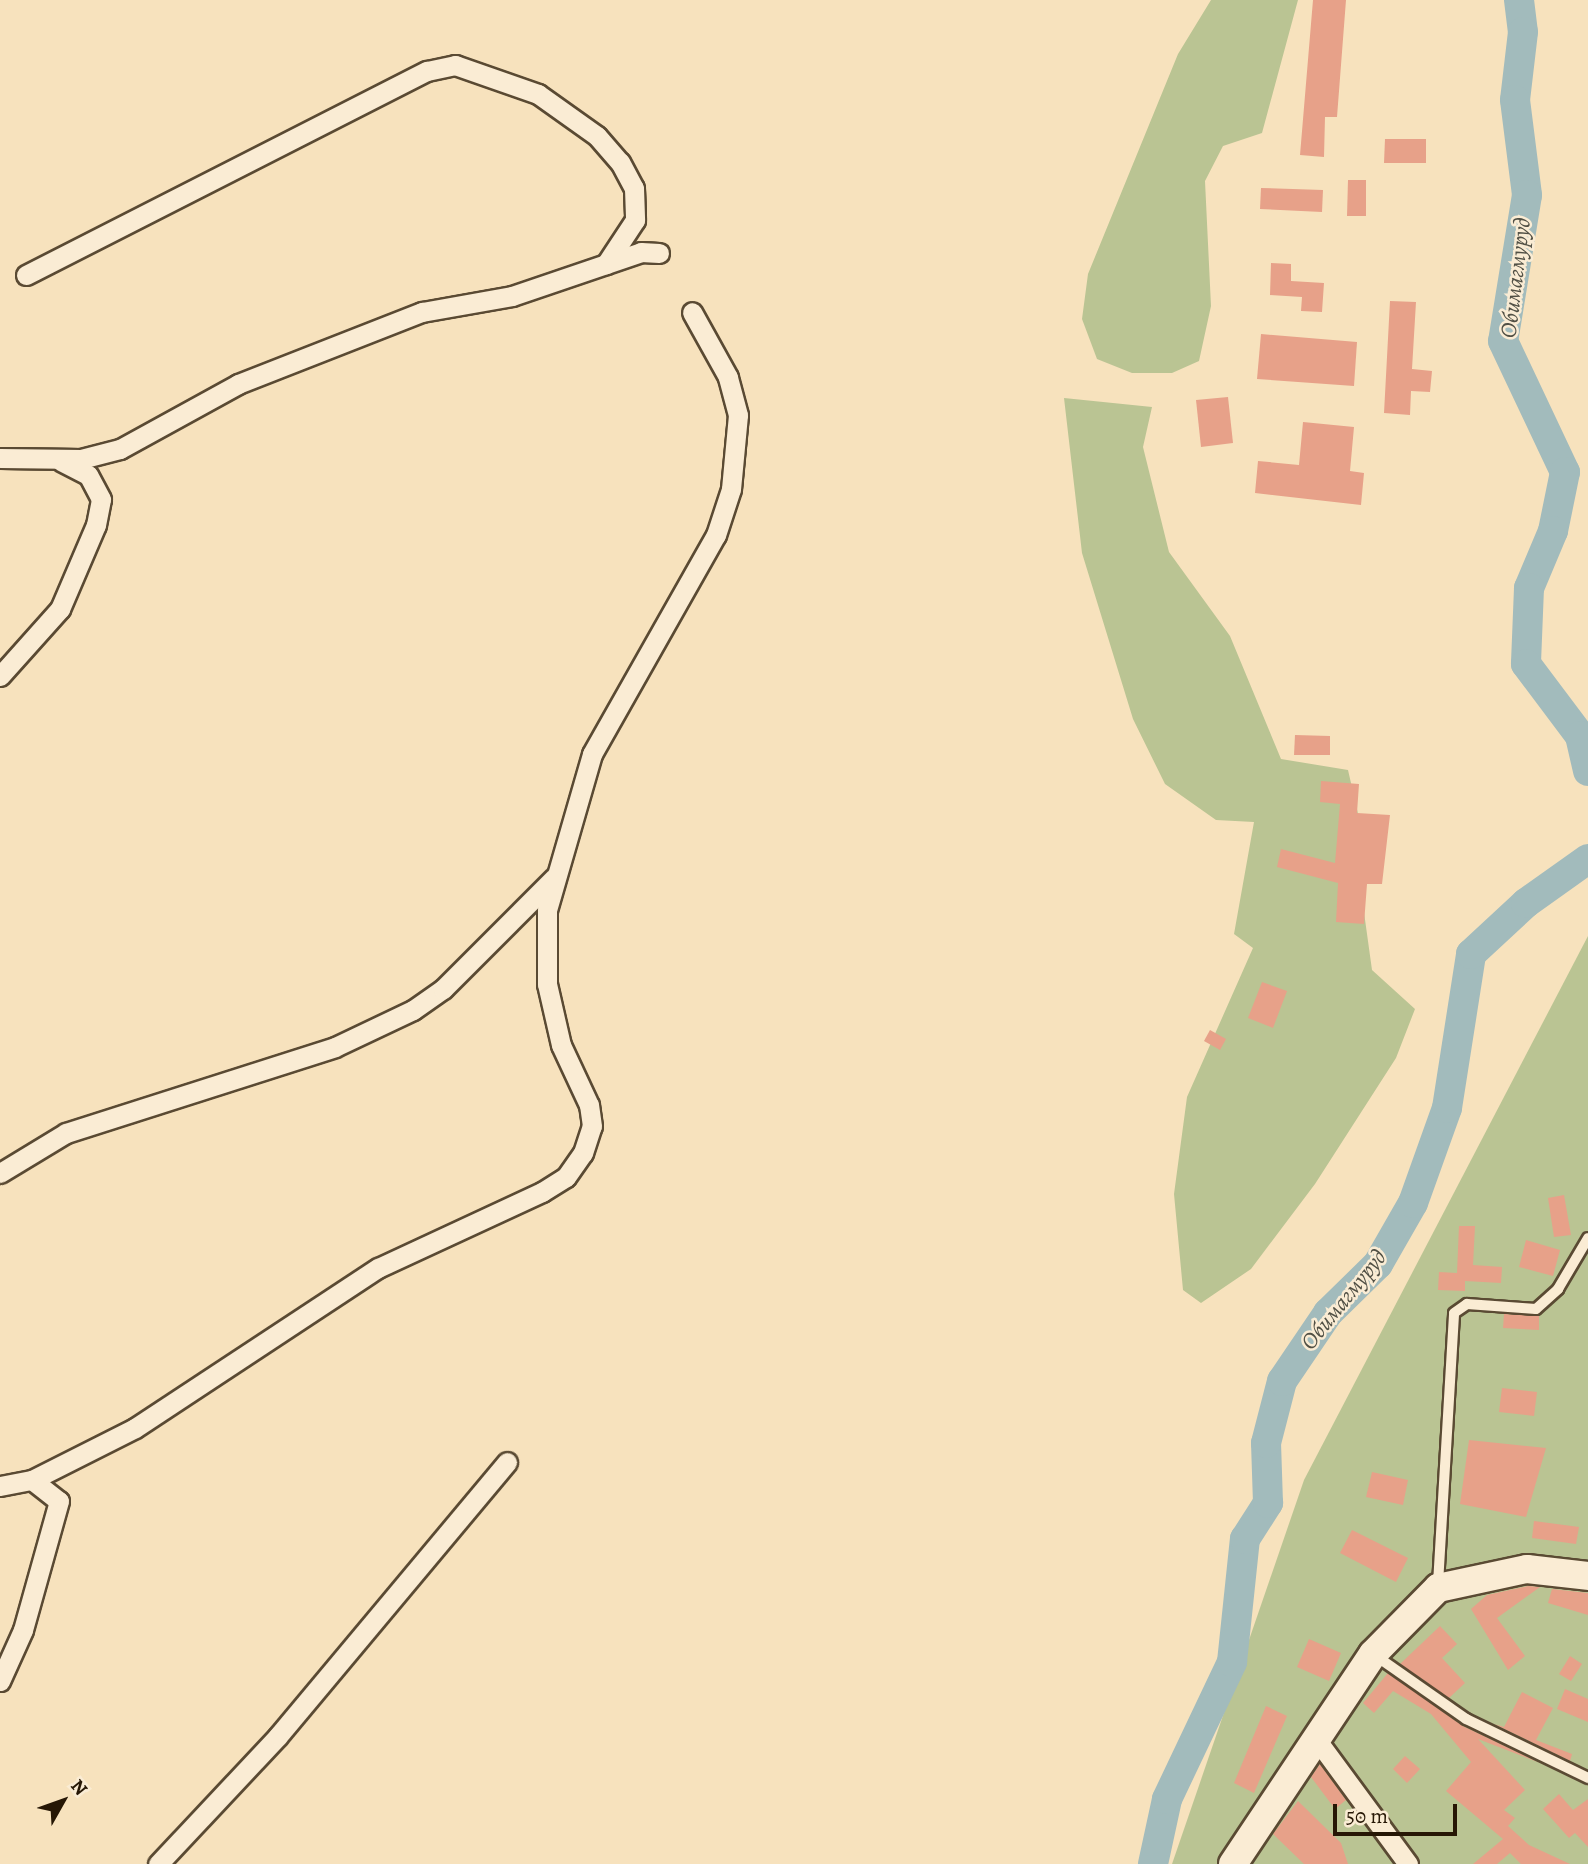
<!DOCTYPE html>
<meta charset="utf-8">
<style>
body{margin:0}
#map{position:relative;width:1588px;height:1864px;overflow:hidden;background:#f7e2bd;font-family:Alegreya,serif}
div>[style]{position:absolute}
.green>*{inset:0;background:#bac493}
.river>*{height:30px;margin:-15px;padding:0 15px;transform-origin:15px;border-radius:15px;background:#a2bbbc}
.building>*{inset:0;background:#e7a189}
.roads{filter:drop-shadow(2px 0 #5a4a33) drop-shadow(-2px 0 #5a4a33) drop-shadow(0 2px #5a4a33) drop-shadow(0 -2px #5a4a33)}
.lane>*{height:10px;margin:-5px;padding:0 5px;transform-origin:5px;border-radius:5px;background:#faecd4}
.street>*{height:19px;margin:-9.5px;padding:0 9.5px;transform-origin:9.5px;border-radius:9.5px;background:#faecd4}
.secondary>*{height:28px;margin:-14px;padding:0 14px;transform-origin:14px;border-radius:14px;background:#faecd4}
span{translate:-50% -50%;white-space:nowrap;text-align:center;line-height:1.15;-webkit-text-stroke:5px #faecd4;paint-order:stroke}
.water-label{font-size:23px;color:#515045;font-style:italic}
.north{position:absolute;left:28px;top:1766px;width:70px;height:70px;-webkit-text-stroke:5px #faecd4;paint-order:stroke;rotate:50deg;font-size:19px;font-weight:700;line-height:28px;text-align:center;color:#261705}
.north::after{content:'';display:block;margin:auto;width:24px;height:32px;background:#261705;clip-path:polygon(50% 0,100% 100%,50% 72%,0 100%)}
.scale{position:absolute;left:1333px;top:1804px;width:124px;height:32px;box-sizing:border-box;border:4px solid #261705;border-top:0;padding-left:9px;font-size:21px;line-height:24px;white-space:nowrap;color:#261705;-webkit-text-stroke:5px #faecd4;paint-order:stroke}
</style>
<div id="map">
<div class="green">
<i style="clip-path:polygon(1211px 0,1298px 0,1262px 133px,1223px 146px,1205px 181px,1211px 306px,1199px 361px,1172px 373px,1132px 373px,1097px 359px,1082px 319px,1088px 274px,1178px 54px)"></i>
<i style="clip-path:polygon(1064px 398px,1152px 407px,1143px 447px,1169px 552px,1230px 636px,1281px 759px,1348px 770px,1362px 831px,1358px 869px,1372px 970px,1415px 1009px,1396px 1058px,1315px 1184px,1251px 1269px,1201px 1303px,1183px 1290px,1174px 1194px,1187px 1097px,1253px 948px,1234px 934px,1254px 822px,1216px 820px,1165px 784px,1133px 719px,1082px 553px)"></i>
<i style="clip-path:polygon(1588px 936px,1588px 1864px,1172px 1864px,1304px 1480px)"></i>
</div>
<div class="river">
<i style="left:1519px;top:0;width:32px;rotate:83deg"></i>
<i style="left:1523px;top:32px;width:68px;rotate:96.7deg"></i>
<i style="left:1515px;top:100px;width:96px;rotate:82.8deg"></i>
<i style="left:1527px;top:195px;width:148px;rotate:99.3deg"></i>
<i style="left:1503px;top:341px;width:145px;rotate:64.7deg"></i>
<i style="left:1565px;top:472px;width:60px;rotate:101.5deg"></i>
<i style="left:1553px;top:531px;width:62px;rotate:112.8deg"></i>
<i style="left:1529px;top:588px;width:76px;rotate:92.3deg"></i>
<i style="left:1526px;top:664px;width:90px;rotate:53.1deg"></i>
<i style="left:1580px;top:736px;width:36px;rotate:77deg"></i>
<i style="left:1153px;top:1864px;width:66px;rotate:-77.8deg"></i>
<i style="left:1167px;top:1799px;width:152px;rotate:-64.6deg"></i>
<i style="left:1232px;top:1662px;width:124px;rotate:-84deg"></i>
<i style="left:1245px;top:1539px;width:43px;rotate:-57.4deg"></i>
<i style="left:1268px;top:1503px;width:60px;rotate:-91.9deg"></i>
<i style="left:1266px;top:1443px;width:64px;rotate:-75.5deg"></i>
<i style="left:1282px;top:1381px;width:82px;rotate:-55.9deg"></i>
<i style="left:1328px;top:1313px;width:70px;rotate:-44.4deg"></i>
<i style="left:1378px;top:1264px;width:70px;rotate:-60.2deg"></i>
<i style="left:1413px;top:1203px;width:101px;rotate:-70.3deg"></i>
<i style="left:1447px;top:1108px;width:156px;rotate:-81.1deg"></i>
<i style="left:1471px;top:954px;width:75px;rotate:-42.8deg"></i>
<i style="left:1526px;top:903px;width:76px;rotate:-35.4deg"></i>
</div>
<div class="building">
<i style="clip-path:polygon(1313px 0,1346px 0,1337px 117px,1325px 117px,1324px 157px,1300px 155px)"></i>
<i style="clip-path:polygon(1385px 139px,1426px 139px,1426px 163px,1384px 163px)"></i>
<i style="clip-path:polygon(1348px 180px,1366px 180px,1366px 216px,1347px 216px)"></i>
<i style="clip-path:polygon(1261px 188px,1323px 190px,1322px 212px,1260px 209px)"></i>
<i style="clip-path:polygon(1271px 263px,1291px 264px,1291px 281px,1324px 283px,1322px 312px,1301px 311px,1302px 297px,1270px 295px)"></i>
<i style="clip-path:polygon(1390px 301px,1416px 302px,1412px 369px,1432px 371px,1430px 392px,1411px 391px,1410px 415px,1384px 413px)"></i>
<i style="clip-path:polygon(1261px 334px,1357px 342px,1354px 386px,1257px 379px)"></i>
<i style="clip-path:polygon(1228px 397px,1233px 443px,1201px 447px,1196px 400px)"></i>
<i style="clip-path:polygon(1303px 422px,1354px 427px,1350px 471px,1364px 473px,1361px 505px,1255px 493px,1258px 461px,1299px 465px)"></i>
<i style="clip-path:polygon(1295px 735px,1330px 736px,1330px 755px,1294px 755px)"></i>
<i style="clip-path:polygon(1321px 781px,1359px 784px,1357px 813px,1390px 815px,1382px 884px,1367px 884px,1364px 924px,1336px 922px,1338px 883px,1277px 867px,1281px 849px,1335px 863px,1340px 804px,1320px 802px)"></i>
<i style="clip-path:polygon(1262px 982px,1287px 991px,1273px 1028px,1248px 1018px)"></i>
<i style="clip-path:polygon(1210px 1030px,1226px 1039px,1220px 1050px,1204px 1041px)"></i>
<i style="clip-path:polygon(1564px 1195px,1571px 1235px,1554px 1237px,1548px 1198px)"></i>
<i style="clip-path:polygon(1459px 1226px,1475px 1226px,1473px 1265px,1502px 1267px,1501px 1283px,1465px 1281px,1465px 1291px,1438px 1290px,1439px 1272px,1457px 1273px)"></i>
<i style="clip-path:polygon(1526px 1240px,1560px 1250px,1553px 1276px,1519px 1267px)"></i>
<i style="clip-path:polygon(1504px 1314px,1539px 1316px,1539px 1330px,1503px 1328px)"></i>
<i style="clip-path:polygon(1502px 1388px,1537px 1392px,1534px 1416px,1499px 1412px)"></i>
<i style="clip-path:polygon(1469px 1440px,1546px 1448px,1526px 1517px,1460px 1504px)"></i>
<i style="clip-path:polygon(1372px 1472px,1408px 1480px,1403px 1505px,1366px 1497px)"></i>
<i style="clip-path:polygon(1534px 1521px,1579px 1527px,1576px 1544px,1532px 1538px)"></i>
<i style="clip-path:polygon(1352px 1530px,1408px 1558px,1396px 1582px,1340px 1553px)"></i>
<i style="clip-path:polygon(1528px 1586px,1540px 1587px,1497px 1618px,1525px 1656px,1508px 1670px,1471px 1609px,1487px 1595px)"></i>
<i style="clip-path:polygon(1552px 1589px,1588px 1593px,1588px 1615px,1548px 1603px)"></i>
<i style="clip-path:polygon(1440px 1626px,1457px 1644px,1442px 1658px,1465px 1683px,1449px 1698px,1400px 1664px)"></i>
<i style="clip-path:polygon(1309px 1639px,1341px 1653px,1329px 1681px,1297px 1667px)"></i>
<i style="clip-path:polygon(1570px 1656px,1582px 1664px,1571px 1681px,1559px 1674px)"></i>
<i style="clip-path:polygon(1388px 1673px,1463px 1726px,1540px 1763px,1478px 1739px,1525px 1790px,1504px 1810px,1515px 1818px,1508px 1826px,1529px 1845px,1570px 1864px,1521px 1864px,1510px 1853px,1497px 1864px,1473px 1864px,1503px 1839px,1446px 1791px,1471px 1762px,1431px 1714px,1393px 1691px,1374px 1713px,1363px 1703px)"></i>
<i style="clip-path:polygon(1565px 1689px,1588px 1699px,1588px 1722px,1557px 1709px)"></i>
<i style="clip-path:polygon(1522px 1692px,1553px 1708px,1536px 1740px,1572px 1754px,1570px 1761px,1494px 1724px,1504px 1727px)"></i>
<i style="clip-path:polygon(1266px 1706px,1287px 1716px,1254px 1793px,1234px 1783px)"></i>
<i style="clip-path:polygon(1405px 1756px,1420px 1769px,1407px 1783px,1393px 1769px)"></i>
<i style="clip-path:polygon(1320px 1764px,1346px 1800px,1335px 1809px,1311px 1777px)"></i>
<i style="clip-path:polygon(1559px 1794px,1573px 1810px,1588px 1799px,1588px 1847px,1575px 1833px,1569px 1838px,1543px 1809px)"></i>
<i style="clip-path:polygon(1298px 1801px,1341px 1843px,1348px 1864px,1304px 1864px,1273px 1834px)"></i>
</div>
<div class="roads">
<div class="lane">
<i style="left:1438px;top:1584px;width:271px;rotate:-86.6deg"></i>
<i style="left:1454px;top:1313px;width:16px;rotate:-35deg"></i>
<i style="left:1467px;top:1304px;width:69px;rotate:4.1deg"></i>
<i style="left:1536px;top:1309px;width:30px;rotate:-42deg"></i>
<i style="left:1558px;top:1289px;width:59px;rotate:-59.5deg"></i>
<i style="left:1376px;top:1656px;width:110px;rotate:35deg"></i>
<i style="left:1466px;top:1719px;width:136px;rotate:25.8deg"></i>
</div>
<div class="street">
<i style="left:26px;top:275px;width:450px;rotate:-27deg"></i>
<i style="left:427px;top:71px;width:29px;rotate:-12deg"></i>
<i style="left:455px;top:65px;width:88px;rotate:19.3deg"></i>
<i style="left:538px;top:94px;width:72px;rotate:35.4deg"></i>
<i style="left:597px;top:136px;width:35px;rotate:49deg"></i>
<i style="left:620px;top:162px;width:30px;rotate:62deg"></i>
<i style="left:634px;top:188px;width:32px;rotate:88deg"></i>
<i style="left:635px;top:220px;width:53px;rotate:123.4deg"></i>
<i style="left:0;top:458px;width:81px;rotate:0.7deg"></i>
<i style="left:81px;top:459px;width:40px;rotate:-14.4deg"></i>
<i style="left:120px;top:449px;width:135px;rotate:-28.8deg"></i>
<i style="left:238px;top:384px;width:198px;rotate:-21.4deg"></i>
<i style="left:422px;top:312px;width:91px;rotate:-10.1deg"></i>
<i style="left:512px;top:296px;width:136px;rotate:-18.8deg"></i>
<i style="left:641px;top:252px;width:18px;rotate:3deg"></i>
<i style="left:0;top:676px;width:90px;rotate:-48.2deg"></i>
<i style="left:60px;top:609px;width:91px;rotate:-66.8deg"></i>
<i style="left:96px;top:525px;width:26px;rotate:-79deg"></i>
<i style="left:101px;top:499px;width:27px;rotate:-118deg"></i>
<i style="left:88px;top:475px;width:30px;rotate:-153deg"></i>
<i style="left:0;top:1173px;width:77px;rotate:-31.2deg"></i>
<i style="left:66px;top:1133px;width:282px;rotate:-17.7deg"></i>
<i style="left:335px;top:1047px;width:86px;rotate:-25.4deg"></i>
<i style="left:413px;top:1010px;width:37px;rotate:-35deg"></i>
<i style="left:443px;top:989px;width:157px;rotate:-45deg"></i>
<i style="left:32px;top:1480px;width:115px;rotate:-26.8deg"></i>
<i style="left:135px;top:1428px;width:291px;rotate:-33.4deg"></i>
<i style="left:378px;top:1268px;width:181px;rotate:-24.9deg"></i>
<i style="left:542px;top:1192px;width:28px;rotate:-32deg"></i>
<i style="left:566px;top:1177px;width:29px;rotate:-55deg"></i>
<i style="left:583px;top:1153px;width:28px;rotate:-72deg"></i>
<i style="left:592px;top:1126px;width:21px;rotate:-98deg"></i>
<i style="left:589px;top:1105px;width:66px;rotate:-115deg"></i>
<i style="left:561px;top:1045px;width:63px;rotate:-102.9deg"></i>
<i style="left:547px;top:984px;width:74px;rotate:-90deg"></i>
<i style="left:547px;top:910px;width:162px;rotate:-73.9deg"></i>
<i style="left:592px;top:754px;width:252px;rotate:-60.5deg"></i>
<i style="left:716px;top:535px;width:48px;rotate:-71.9deg"></i>
<i style="left:731px;top:489px;width:74px;rotate:-84.6deg"></i>
<i style="left:738px;top:415px;width:39px;rotate:-105deg"></i>
<i style="left:728px;top:377px;width:74px;rotate:-119deg"></i>
<i style="left:0;top:1486px;width:33px;rotate:-11deg"></i>
<i style="left:32px;top:1480px;width:34px;rotate:38deg"></i>
<i style="left:59px;top:1501px;width:134px;rotate:105.6deg"></i>
<i style="left:23px;top:1630px;width:56px;rotate:114.3deg"></i>
<i style="left:1314px;top:1736px;width:159px;rotate:53.7deg"></i>
<i style="left:158px;top:1864px;width:175px;rotate:-46.8deg"></i>
<i style="left:278px;top:1736px;width:357px;rotate:-50.1deg"></i>
</div>
<div class="secondary">
<i style="left:1233px;top:1864px;width:252px;rotate:-56.3deg"></i>
<i style="left:1373px;top:1654px;width:93px;rotate:-45.4deg"></i>
<i style="left:1438px;top:1588px;width:91px;rotate:-12.1deg"></i>
<i style="left:1527px;top:1569px;width:61px;rotate:6.5deg"></i>
</div>
</div>
<div class="water-label">
<span style="left:1516px;top:278px;rotate:-83deg">Обимагмуруд</span>
<span style="left:1344px;top:1300px;rotate:-51deg">Обимагмуруд</span>
</div>
<div class="north">N</div>
<div class="scale">50 m</div>
</div>
